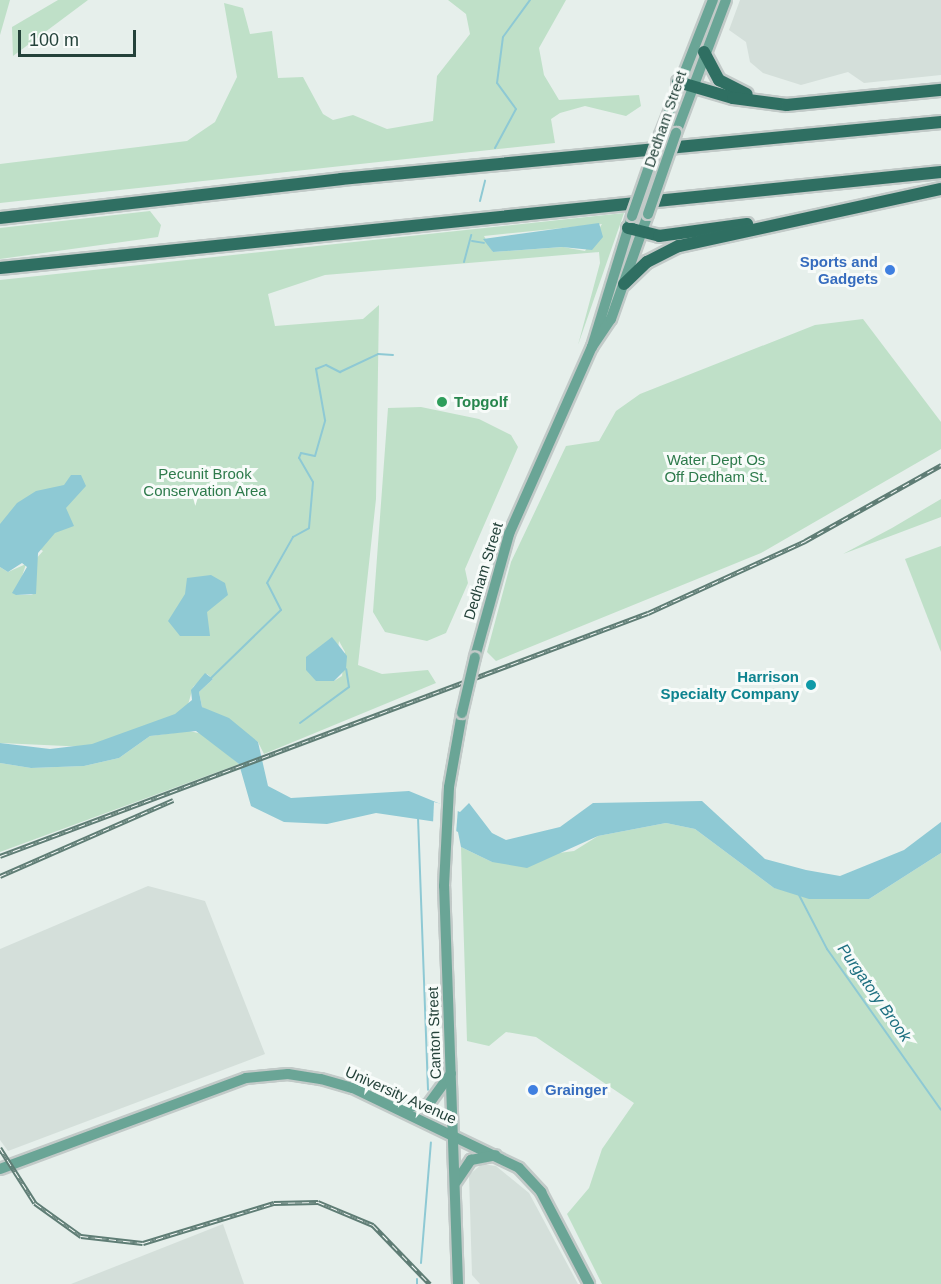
<!DOCTYPE html>
<style>
body{margin:0}
#map{position:relative;width:941px;height:1284px;overflow:hidden;background:#e6efeb;font-family:Helvetica,sans-serif}
div>[style]{position:absolute}
.built>*{inset:0;background:#d4dfda}
.green>*{inset:0;background:#bfe0c8}
.water>*{inset:0;background:#8ec9d4}
.pier>*{inset:0;background:#e6efeb}
.stream>*{height:2px;margin:-1px;padding:0 1px;transform-origin:1px;border-radius:1px;background:#8ec9d4}
.roads{filter:drop-shadow(2px 0 #c2cac8) drop-shadow(-2px 0 #c2cac8) drop-shadow(0 2px #c2cac8) drop-shadow(0 -2px #c2cac8)}
.major>*{height:10px;margin:-5px;padding:0 5px;transform-origin:5px;border-radius:5px;background:#6aa596}
.highway>*{height:12px;margin:-6px;padding:0 6px;transform-origin:6px;border-radius:6px;background:#2f6f62}
.rail>*{height:4.5px;margin-top:-2.25px;transform-origin:0;background:repeating-linear-gradient(90deg,#f7fbf9 0 7px,#5f7d75 0 14px);box-sizing:border-box;border-block:2px solid #5f7d75}
.bridges{filter:drop-shadow(2px 0 #c2cac8) drop-shadow(-2px 0 #c2cac8) drop-shadow(0 2px #c2cac8) drop-shadow(0 -2px #c2cac8)}
.major-bridge>*{height:10px;margin:-5px;padding:0 5px;transform-origin:5px;border-radius:5px;background:#6aa596}
.dots>*{width:16px;height:16px;translate:-50% -50%;box-sizing:border-box;border:3px solid #f7fbf9;border-radius:50%}
span{translate:-50% -50%;white-space:nowrap;text-align:center;line-height:1.15;-webkit-text-stroke:6px #f7fbf9;paint-order:stroke}
.street-label{font-size:15px;color:#24423a}
.shop-label{font-size:15px;color:#366cbe;font-weight:700}
.right{translate:-100% -50%;text-align:right}
.left{translate:0 -50%;text-align:left}
.leisure-label{font-size:15px;color:#27864d;font-weight:700}
.park-label{font-size:15px;color:#2d7a4b}
.culture-label{font-size:15px;color:#0d838f;font-weight:700}
.water-label{font-size:16px;color:#1c6f80;font-style:italic}
.scale{position:absolute;left:18px;top:30px;width:118px;height:27px;box-sizing:border-box;border:3px solid #24423a;border-top:0;padding-left:8px;font-size:18px;line-height:21px;white-space:nowrap;color:#24423a;-webkit-text-stroke:4px #f7fbf9;paint-order:stroke}
</style>
<div id="map">
<div class="built">
<i style="clip-path:polygon(740px 0,941px 0,941px 75px,864px 83px,848px 72px,801px 85px,763px 73px,750px 62px,746px 42px,729px 30px)"></i>
<i style="clip-path:polygon(148px 886px,205px 901px,265px 1054px,8px 1151px,0 1140px,0 949px)"></i>
<i style="clip-path:polygon(482px 1164px,496px 1166px,529px 1193px,578px 1284px,480px 1284px,472px 1275px,469px 1175px)"></i>
<i style="clip-path:polygon(223px 1224px,244px 1284px,71px 1284px)"></i>
</div>
<div class="green">
<i style="clip-path:polygon(0 0,10px 0,0 35px)"></i>
<i style="clip-path:polygon(58px 0,88px 0,13px 56px,12px 27px)"></i>
<i style="clip-path:polygon(448px 0,566px 0,539px 48px,544px 75px,559px 100px,639px 95px,641px 106px,626px 116px,585px 106px,560px 113px,551px 119px,555px 143px,0 203px,0 164px,187px 141px,215px 122px,237px 77px,224px 3px,243px 8px,250px 34px,272px 31px,278px 78px,303px 77px,323px 114px,333px 120px,353px 115px,387px 129px,433px 121px,437px 76px,470px 34px,466px 14px)"></i>
<i style="clip-path:polygon(150px 211px,161px 225px,158px 237px,0 259px,0 228px)"></i>
<i style="clip-path:polygon(evenodd,624px 213px,578px 345px,600px 263px,599px 252px,325px 275px,268px 294px,275px 326px,363px 319px,379px 305px,376px 499px,358px 665px,382px 674px,428px 670px,436px 683px,264px 754px,258px 742px,202px 707px,199px 692px,213px 679px,207px 674px,193px 687px,184px 719px,110px 748px,0 743px,0 567px,8px 572px,26px 564px,16px 595px,31px 595px,36px 593px,35px 560px,43px 551px,0 524px,0 280px,624px 213px,602px 224px,585px 251px,563px 247px,493px 252px,484px 236px,602px 224px,624px 213px,339px 641px,345px 652px,342px 676px,334px 681px,339px 641px)"></i>
<i style="clip-path:polygon(863px 319px,941px 422px,941px 449px,761px 553px,496px 661px,487px 652px,511px 562px,566px 446px,599px 441px,616px 411px,640px 394px,815px 325px)"></i>
<i style="clip-path:polygon(421px 407px,479px 419px,511px 435px,518px 447px,465px 569px,468px 583px,446px 633px,427px 641px,385px 632px,373px 612px,388px 408px)"></i>
<i style="clip-path:polygon(941px 499px,941px 517px,843px 554px,892px 528px)"></i>
<i style="clip-path:polygon(941px 546px,941px 652px,905px 559px)"></i>
<i style="clip-path:polygon(189px 731px,203px 734px,239px 764px,0 852px,0 763px,31px 768px,84px 766px,119px 758px,150px 736px)"></i>
<i style="clip-path:polygon(666px 823px,695px 829px,774px 888px,869px 899px,941px 853px,941px 1284px,602px 1284px,567px 1214px,589px 1188px,602px 1149px,634px 1103px,536px 1037px,506px 1032px,489px 1046px,467px 1041px,461px 847px,492px 862px,574px 851px,598px 836px)"></i>
</div>
<div class="water">
<i style="clip-path:polygon(599px 223px,603px 237px,592px 250px,562px 247px,493px 252px,483px 239px)"></i>
<i style="clip-path:polygon(71px 475px,81px 475px,86px 486px,66px 508px,74px 526px,55px 533px,38px 553px,36px 594px,16px 595px,12px 593px,27px 567px,22px 563px,8px 572px,0 567px,0 524px,17px 503px,36px 491px,64px 485px)"></i>
<i style="clip-path:polygon(211px 575px,225px 583px,228px 595px,207px 612px,210px 636px,180px 636px,168px 621px,185px 594px,187px 578px)"></i>
<i style="clip-path:polygon(332px 637px,347px 656px,346px 669px,334px 681px,316px 681px,306px 670px,306px 657px)"></i>
<i style="clip-path:polygon(205px 673px,213px 679px,199px 692px,202px 707px,229px 718px,258px 742px,268px 786px,291px 798px,409px 791px,460px 812px,469px 803px,492px 833px,506px 840px,560px 827px,593px 803px,702px 801px,765px 859px,806px 870px,840px 876px,904px 850px,941px 822px,941px 853px,869px 899px,809px 899px,774px 888px,695px 829px,666px 823px,598px 836px,527px 868px,492px 862px,461px 847px,458px 832px,437px 822px,376px 813px,327px 824px,284px 822px,251px 806px,239px 764px,196px 731px,150px 736px,119px 758px,84px 766px,31px 768px,0 763px,0 743px,50px 749px,92px 744px,175px 714px,192px 700px,191px 690px)"></i>
</div>
<div class="pier">
<i style="clip-path:polygon(434px 802px,458px 808px,456px 834px,433px 824px)"></i>
</div>
<div class="stream">
<i style="left:495px;top:148px;width:44px;rotate:-61.7deg"></i>
<i style="left:516px;top:109px;width:32px;rotate:-126deg"></i>
<i style="left:497px;top:83px;width:46px;rotate:-82.6deg"></i>
<i style="left:503px;top:37px;width:46px;rotate:-53.9deg"></i>
<i style="left:480px;top:201px;width:21px;rotate:-76deg"></i>
<i style="left:472px;top:241px;width:12px;rotate:9deg"></i>
<i style="left:464px;top:262px;width:28px;rotate:-75deg"></i>
<i style="left:210px;top:679px;width:99px;rotate:-44.2deg"></i>
<i style="left:281px;top:610px;width:30px;rotate:-117deg"></i>
<i style="left:267px;top:583px;width:53px;rotate:-60.5deg"></i>
<i style="left:293px;top:537px;width:18px;rotate:-29deg"></i>
<i style="left:309px;top:528px;width:46px;rotate:-85deg"></i>
<i style="left:313px;top:482px;width:28px;rotate:-120deg"></i>
<i style="left:299px;top:458px;width:5px;rotate:-68deg"></i>
<i style="left:301px;top:453px;width:14px;rotate:12deg"></i>
<i style="left:315px;top:456px;width:37px;rotate:-74deg"></i>
<i style="left:325px;top:420px;width:52px;rotate:-100deg"></i>
<i style="left:316px;top:369px;width:11px;rotate:-22deg"></i>
<i style="left:326px;top:365px;width:16px;rotate:27deg"></i>
<i style="left:340px;top:372px;width:42px;rotate:-25.3deg"></i>
<i style="left:378px;top:354px;width:15px;rotate:4deg"></i>
<i style="left:300px;top:723px;width:61px;rotate:-36.3deg"></i>
<i style="left:349px;top:687px;width:18px;rotate:-99deg"></i>
<i style="left:418px;top:817px;width:273px;rotate:87.9deg"></i>
<i style="left:799px;top:895px;width:61px;rotate:62.6deg"></i>
<i style="left:827px;top:949px;width:197px;rotate:54.7deg"></i>
<i style="left:421px;top:1263px;width:121px;rotate:-85.3deg"></i>
<i style="left:417px;top:1284px;width:5px;rotate:-90deg"></i>
</div>
<div class="roads">
<div class="major">
<i style="left:676px;top:133px;width:142px;rotate:-69.4deg"></i>
<i style="left:660px;top:135px;width:145px;rotate:-68.6deg"></i>
<i style="left:592px;top:347px;width:137px;rotate:-73deg"></i>
<i style="left:475px;top:657px;width:128px;rotate:-74.5deg"></i>
<i style="left:509px;top:534px;width:205px;rotate:-66.1deg"></i>
<i style="left:592px;top:347px;width:34px;rotate:-56deg"></i>
<i style="left:611px;top:319px;width:111px;rotate:-70.6deg"></i>
<i style="left:402px;top:1107px;width:26px;rotate:-4deg"></i>
<i style="left:428px;top:1105px;width:39px;rotate:-54deg"></i>
<i style="left:0;top:1169px;width:262px;rotate:-20.3deg"></i>
<i style="left:246px;top:1078px;width:42px;rotate:-5.4deg"></i>
<i style="left:288px;top:1074px;width:33px;rotate:9deg"></i>
<i style="left:321px;top:1079px;width:33px;rotate:16deg"></i>
<i style="left:353px;top:1088px;width:184px;rotate:25.7deg"></i>
<i style="left:519px;top:1168px;width:33px;rotate:47deg"></i>
<i style="left:541px;top:1192px;width:104px;rotate:62.4deg"></i>
<i style="left:456px;top:1182px;width:27px;rotate:-56deg"></i>
<i style="left:471px;top:1160px;width:25px;rotate:-11deg"></i>
<i style="left:458px;top:1284px;width:398px;rotate:-92deg"></i>
<i style="left:444px;top:886px;width:99px;rotate:-87.1deg"></i>
<i style="left:449px;top:787px;width:75px;rotate:-80deg"></i>
</div>
<div class="highway">
<i style="left:704px;top:52px;width:32px;rotate:62deg"></i>
<i style="left:719px;top:80px;width:31px;rotate:27deg"></i>
<i style="left:678px;top:82px;width:57px;rotate:16.2deg"></i>
<i style="left:733px;top:98px;width:54px;rotate:7.4deg"></i>
<i style="left:787px;top:105px;width:155px;rotate:-5.6deg"></i>
<i style="left:0;top:218px;width:343px;rotate:-6.5deg"></i>
<i style="left:341px;top:179px;width:603px;rotate:-5.43deg"></i>
<i style="left:628px;top:228px;width:32px;rotate:14deg"></i>
<i style="left:659px;top:236px;width:89px;rotate:-7.8deg"></i>
<i style="left:0;top:268px;width:946px;rotate:-5.83deg"></i>
<i style="left:624px;top:284px;width:32px;rotate:-44deg"></i>
<i style="left:647px;top:262px;width:36px;rotate:-27deg"></i>
<i style="left:679px;top:246px;width:268px;rotate:-12.3deg"></i>
</div>
</div>
<div class="rail">
<i style="left:0;top:856px;width:692px;rotate:-20.56deg"></i>
<i style="left:648px;top:613px;width:173px;rotate:-24.6deg"></i>
<i style="left:805px;top:541px;width:156px;rotate:-29.2deg"></i>
<i style="left:0;top:876px;width:189px;rotate:-23.7deg"></i>
<i style="left:0;top:1148px;width:65px;rotate:57.5deg"></i>
<i style="left:35px;top:1203px;width:57px;rotate:35.7deg"></i>
<i style="left:81px;top:1236px;width:62px;rotate:6.4deg"></i>
<i style="left:143px;top:1243px;width:137px;rotate:-17deg"></i>
<i style="left:274px;top:1203px;width:44px;rotate:-1.3deg"></i>
<i style="left:318px;top:1202px;width:60px;rotate:22.7deg"></i>
<i style="left:373px;top:1225px;width:82px;rotate:46deg"></i>
</div>
<div class="bridges">
<div class="major-bridge">
<i style="left:648px;top:214px;width:86px;rotate:-70.9deg"></i>
<i style="left:632px;top:216px;width:86px;rotate:-70.9deg"></i>
<i style="left:462px;top:713px;width:57px;rotate:-76.9deg"></i>
</div>
</div>
<div class="dots">
<i style="left:890px;top:270px;background:#3f7fe0"></i>
<i style="left:442px;top:402px;background:#2e9e5b"></i>
<i style="left:811px;top:685px;background:#0f9aa8"></i>
<i style="left:533px;top:1090px;background:#3f7fe0"></i>
</div>
<div class="street-label">
<span style="left:665px;top:119px;rotate:-71deg">Dedham Street</span>
<span style="left:483px;top:571px;rotate:-73deg">Dedham Street</span>
<span style="left:434px;top:1033px;rotate:-92deg">Canton Street</span>
<span style="left:401px;top:1095px;rotate:24deg">University Avenue</span>
</div>
<div class="shop-label">
<span class="right" style="left:878px;top:270px">Sports and<br>Gadgets</span>
<span class="left" style="left:545px;top:1090px">Grainger</span>
</div>
<div class="leisure-label">
<span class="left" style="left:454px;top:402px">Topgolf</span>
</div>
<div class="park-label">
<span style="left:716px;top:468px">Water Dept Os<br>Off Dedham St.</span>
<span style="left:205px;top:482px">Pecunit Brook<br>Conservation Area</span>
</div>
<div class="culture-label">
<span class="right" style="left:799px;top:685px">Harrison<br>Specialty Company</span>
</div>
<div class="water-label">
<span style="left:874px;top:993px;rotate:55deg">Purgatory Brook</span>
</div>
<div class="scale">100 m</div>
</div>
